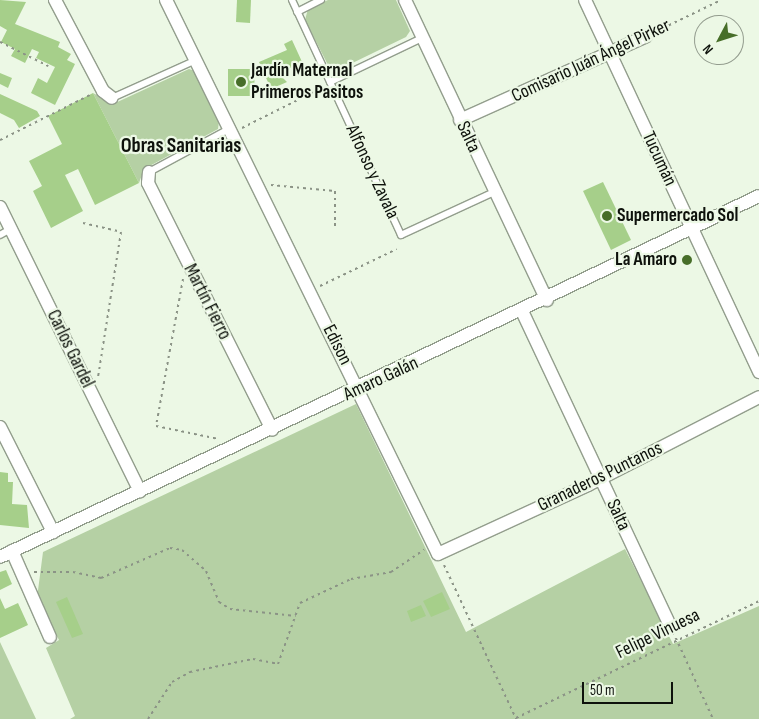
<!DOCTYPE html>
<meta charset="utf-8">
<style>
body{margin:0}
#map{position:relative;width:759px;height:719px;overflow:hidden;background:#ecf8e5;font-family:"Sofia Sans Condensed",sans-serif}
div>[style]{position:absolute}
.green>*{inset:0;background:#b5d0a4}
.building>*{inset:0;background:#a6cf8a}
.path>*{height:2px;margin-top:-1px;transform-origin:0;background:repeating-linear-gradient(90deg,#8b9386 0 2.5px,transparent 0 6.5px)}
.roads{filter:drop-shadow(1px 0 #939e8d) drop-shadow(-1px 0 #939e8d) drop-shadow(0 1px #939e8d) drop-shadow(0 -1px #939e8d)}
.service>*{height:6px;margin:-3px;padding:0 3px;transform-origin:3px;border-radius:3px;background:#fff}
.minor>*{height:12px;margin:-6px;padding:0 6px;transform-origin:6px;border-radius:6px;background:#fff}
.dots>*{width:14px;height:14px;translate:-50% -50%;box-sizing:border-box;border:2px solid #ecf8e5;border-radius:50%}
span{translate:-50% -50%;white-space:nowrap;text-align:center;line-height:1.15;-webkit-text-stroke:4.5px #ecf8e5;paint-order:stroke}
.street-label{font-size:19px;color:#0e120c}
.poi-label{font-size:19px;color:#0e120c;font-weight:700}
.left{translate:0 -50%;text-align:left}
.right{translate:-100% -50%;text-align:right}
.quarter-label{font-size:21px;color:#0e120c;font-weight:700}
.north{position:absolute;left:694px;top:15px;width:50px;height:50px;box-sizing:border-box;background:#ecf8e5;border:1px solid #939c8e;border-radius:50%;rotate:230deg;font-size:14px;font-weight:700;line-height:20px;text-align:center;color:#0e120c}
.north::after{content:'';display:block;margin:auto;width:18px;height:22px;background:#476e29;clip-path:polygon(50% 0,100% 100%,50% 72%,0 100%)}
.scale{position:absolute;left:582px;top:682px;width:91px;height:22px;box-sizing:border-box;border:2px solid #0e120c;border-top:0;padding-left:6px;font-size:15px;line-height:18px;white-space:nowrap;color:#0e120c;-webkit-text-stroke:4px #ecf8e5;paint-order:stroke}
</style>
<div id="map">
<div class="green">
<i style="clip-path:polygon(328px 0,396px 0,410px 31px,406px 37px,338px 70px,330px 69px,305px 20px,308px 9px)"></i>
<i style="clip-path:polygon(189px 69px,195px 71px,219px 121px,218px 129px,144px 169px,139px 183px,93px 93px,113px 104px)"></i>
<i style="clip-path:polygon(356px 404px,466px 632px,625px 549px,673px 644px,759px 606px,759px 719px,70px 719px,75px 716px,46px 648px,59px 640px,37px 598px,43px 552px)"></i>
<i style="clip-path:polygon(0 642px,36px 719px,0 719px)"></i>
</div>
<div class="building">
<i style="clip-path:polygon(0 0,26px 2px,15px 24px,60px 42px,58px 47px,71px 54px,67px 60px,75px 64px,55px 105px,31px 93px,38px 78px,47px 83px,55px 67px,36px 58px,39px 52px,32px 49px,25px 63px,11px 56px,15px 49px,1px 42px,7px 30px,0 26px)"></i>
<i style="clip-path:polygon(237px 0,251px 0,250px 23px,236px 22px)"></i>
<i style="clip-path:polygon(292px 40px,303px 64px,277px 72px,287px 82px,271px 89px,259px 62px,287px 50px,284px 44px)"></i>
<i style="clip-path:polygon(228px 69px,254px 69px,255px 96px,228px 96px)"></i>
<i style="clip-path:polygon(0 73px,12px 78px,8px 88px,0 84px)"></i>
<i style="clip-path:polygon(93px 93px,139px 183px,95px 205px,78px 169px,65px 175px,83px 211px,51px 228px,33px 191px,42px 186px,29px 161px,62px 144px,48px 116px)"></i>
<i style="clip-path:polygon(0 94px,37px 111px,40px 116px,19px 128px,14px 120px,0 113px)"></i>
<i style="clip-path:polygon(603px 182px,631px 240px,611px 250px,583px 191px)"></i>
<i style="clip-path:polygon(0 472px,8px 473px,8px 482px,13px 482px,12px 504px,27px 505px,29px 528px,0 525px)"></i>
<i style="clip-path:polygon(6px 570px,12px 584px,0 590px,0 572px)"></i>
<i style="clip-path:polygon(442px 592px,450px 609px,431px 617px,423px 601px)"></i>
<i style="clip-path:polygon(67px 597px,83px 634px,72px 638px,56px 602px)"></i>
<i style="clip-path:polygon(0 598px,5px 609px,18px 603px,28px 625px,0 638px)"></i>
<i style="clip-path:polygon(421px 605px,426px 616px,411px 622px,407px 611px)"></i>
</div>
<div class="path">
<i style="left:657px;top:31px;width:71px;rotate:-25.8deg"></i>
<i style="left:0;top:42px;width:54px;rotate:26.6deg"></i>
<i style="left:242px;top:128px;width:89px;rotate:-26.6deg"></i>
<i style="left:0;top:140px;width:103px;rotate:-26.6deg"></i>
<i style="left:271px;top:185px;width:64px;rotate:5.4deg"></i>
<i style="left:335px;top:191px;width:36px;rotate:90deg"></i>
<i style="left:83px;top:223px;width:39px;rotate:13deg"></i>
<i style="left:121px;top:232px;width:148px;rotate:99deg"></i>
<i style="left:183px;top:279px;width:149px;rotate:100.4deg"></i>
<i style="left:156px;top:426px;width:64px;rotate:11.7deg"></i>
<i style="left:320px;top:286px;width:85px;rotate:-25.7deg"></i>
<i style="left:444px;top:565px;width:170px;rotate:64.9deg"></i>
<i style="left:34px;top:572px;width:39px"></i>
<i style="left:73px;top:572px;width:29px;rotate:12deg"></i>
<i style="left:101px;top:578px;width:75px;rotate:-23.5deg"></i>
<i style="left:170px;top:548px;width:12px;rotate:9deg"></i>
<i style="left:182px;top:550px;width:32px;rotate:41deg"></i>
<i style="left:206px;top:571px;width:34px;rotate:67deg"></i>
<i style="left:219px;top:602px;width:13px;rotate:32deg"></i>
<i style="left:230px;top:609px;width:66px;rotate:6.1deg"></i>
<i style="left:673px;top:632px;width:96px;rotate:65.3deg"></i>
<i style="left:516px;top:718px;width:270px;rotate:-25.7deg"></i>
<i style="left:148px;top:719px;width:44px;rotate:-57deg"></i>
<i style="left:172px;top:682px;width:21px;rotate:-29deg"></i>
<i style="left:190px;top:672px;width:64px;rotate:-11.7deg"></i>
<i style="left:253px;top:659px;width:25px;rotate:11deg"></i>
<i style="left:278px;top:664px;width:65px;rotate:-70.2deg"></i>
<i style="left:300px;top:603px;width:56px;rotate:-25.2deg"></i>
<i style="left:351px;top:579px;width:41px;rotate:-9.9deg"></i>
<i style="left:391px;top:572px;width:40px;rotate:-34deg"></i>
</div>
<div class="roads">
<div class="service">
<i style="left:292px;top:0;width:259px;rotate:65.1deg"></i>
<i style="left:401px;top:235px;width:102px;rotate:-24.8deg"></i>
<i style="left:297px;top:12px;width:27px;rotate:-27deg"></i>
<i style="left:330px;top:82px;width:102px;rotate:-25.6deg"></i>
<i style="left:112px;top:98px;width:92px;rotate:-24.3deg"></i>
<i style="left:149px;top:172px;width:91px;rotate:-28.3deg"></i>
<i style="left:0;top:235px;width:13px;rotate:-29deg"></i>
</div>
<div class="minor">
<i style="left:55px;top:0;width:103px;rotate:62.2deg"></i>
<i style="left:103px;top:91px;width:11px;rotate:38deg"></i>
<i style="left:166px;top:0;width:617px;rotate:63.85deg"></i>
<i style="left:438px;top:554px;width:165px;rotate:-24.7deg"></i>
<i style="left:588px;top:485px;width:192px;rotate:-27.2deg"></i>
<i style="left:405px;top:0;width:332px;rotate:64.7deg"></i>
<i style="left:585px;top:0;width:411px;rotate:64.9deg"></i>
<i style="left:460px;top:120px;width:203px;rotate:-24.2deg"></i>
<i style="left:149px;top:172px;width:11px;rotate:95deg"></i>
<i style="left:148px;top:183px;width:276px;rotate:63.3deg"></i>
<i style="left:0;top:207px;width:317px;rotate:63.8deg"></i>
<i style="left:522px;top:311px;width:343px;rotate:64.8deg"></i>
<i style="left:0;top:427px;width:118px;rotate:63.2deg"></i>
<i style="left:12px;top:551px;width:94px;rotate:66.2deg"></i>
<i style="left:0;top:557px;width:840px;rotate:-25.44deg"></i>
</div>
</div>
<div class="dots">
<i style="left:241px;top:82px;background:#476e29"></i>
<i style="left:607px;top:216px;background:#476e29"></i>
<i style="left:687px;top:260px;background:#476e29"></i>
</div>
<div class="street-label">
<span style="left:591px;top:61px;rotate:-25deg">Comisario Juán Ángel Pirker</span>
<span style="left:468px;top:137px;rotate:65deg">Salta</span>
<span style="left:659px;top:159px;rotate:65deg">Tucumán</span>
<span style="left:372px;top:172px;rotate:65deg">Alfonso y Zavala</span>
<span style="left:207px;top:302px;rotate:63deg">Martín Fierro</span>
<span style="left:337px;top:345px;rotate:63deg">Edison</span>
<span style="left:70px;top:349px;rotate:64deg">Carlos Gardel</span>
<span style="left:381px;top:379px;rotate:-25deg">Amaro Galán</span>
<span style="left:600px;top:477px;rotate:-26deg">Granaderos Puntanos</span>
<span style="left:618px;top:515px;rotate:65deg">Salta</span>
<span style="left:658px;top:634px;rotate:-26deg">Felipe Vinuesa</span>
</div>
<div class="poi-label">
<span class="left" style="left:251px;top:82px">Jardín Maternal<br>Primeros Pasitos</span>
<span class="left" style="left:617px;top:216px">Supermercado Sol</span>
<span class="right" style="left:677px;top:260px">La Amaro</span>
</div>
<div class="quarter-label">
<span style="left:181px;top:146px">Obras Sanitarias</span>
</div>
<div class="north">N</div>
<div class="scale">50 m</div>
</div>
